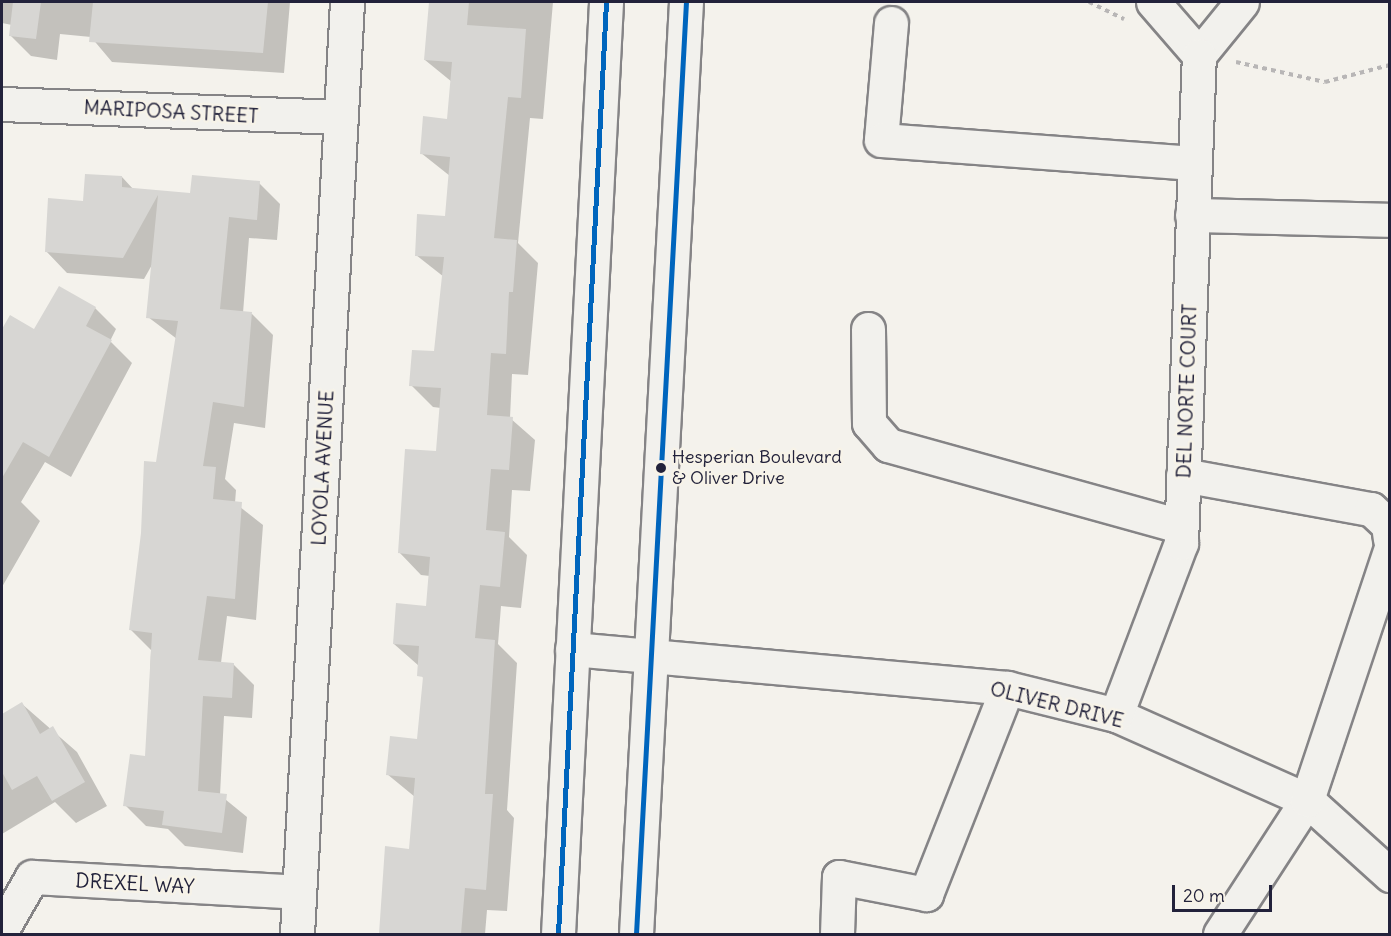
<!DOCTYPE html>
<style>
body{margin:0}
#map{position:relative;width:1391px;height:936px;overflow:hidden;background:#f4f2ec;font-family:Delius,sans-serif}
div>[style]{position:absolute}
.shadow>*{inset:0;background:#0003}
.building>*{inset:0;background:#d7d6d3}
.path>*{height:4px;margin-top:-2px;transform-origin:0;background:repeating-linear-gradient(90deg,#b8b6b6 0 4.5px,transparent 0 9px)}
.roads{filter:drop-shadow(2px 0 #858486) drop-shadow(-2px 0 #858486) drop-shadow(0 2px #858486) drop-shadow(0 -2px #858486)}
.minor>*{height:33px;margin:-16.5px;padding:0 16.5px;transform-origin:16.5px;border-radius:16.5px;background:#f2f1ed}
.major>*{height:33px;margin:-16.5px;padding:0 16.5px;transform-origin:16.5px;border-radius:16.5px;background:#f2f1ed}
.bus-1>*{height:4.5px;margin:-2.25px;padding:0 2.25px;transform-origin:2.25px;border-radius:2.25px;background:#0065bd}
.dots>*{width:16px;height:16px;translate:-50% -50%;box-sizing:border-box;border:3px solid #f7f3e8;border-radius:50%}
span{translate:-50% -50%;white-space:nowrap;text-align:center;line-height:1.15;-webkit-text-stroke:5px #f7f3e8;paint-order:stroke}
.bus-label{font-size:18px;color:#22223b}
.left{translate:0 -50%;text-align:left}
.street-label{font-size:20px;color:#22223b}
.frame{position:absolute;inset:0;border:3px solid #22223b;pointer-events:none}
.scale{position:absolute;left:1172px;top:885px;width:100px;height:27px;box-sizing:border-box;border:3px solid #22223b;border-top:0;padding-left:8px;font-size:18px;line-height:21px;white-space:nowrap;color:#22223b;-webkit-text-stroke:4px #f7f3e8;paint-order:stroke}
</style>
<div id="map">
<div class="shadow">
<i style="clip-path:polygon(2px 2px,290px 2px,284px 73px,112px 62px,91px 37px,60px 34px,57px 60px,31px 56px,10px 35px,12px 25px,2px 23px)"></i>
<i style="clip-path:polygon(430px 2px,553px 2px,543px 119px,530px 118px,518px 243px,538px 263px,528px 375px,512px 374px,510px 418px,535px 440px,530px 491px,512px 490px,509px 537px,527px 555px,521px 608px,501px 606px,498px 644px,517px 663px,507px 810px,514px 818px,507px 911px,487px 910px,485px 934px,380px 934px,386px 848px,411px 850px,415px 797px,387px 774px,418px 740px,424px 681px,419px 666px,394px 644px,427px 607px,430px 576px,421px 575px,399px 552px,437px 453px,441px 408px,433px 407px,411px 385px,436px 353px,444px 277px,416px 255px,446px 218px,450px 176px,421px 153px,449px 120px,452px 82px,425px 60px)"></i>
<i style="clip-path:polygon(122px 177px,134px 190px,191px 194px,259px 183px,280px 204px,277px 240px,249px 238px,243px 313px,252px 314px,273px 335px,265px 428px,234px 423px,225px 479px,236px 490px,235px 503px,263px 525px,256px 620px,227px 616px,221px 663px,233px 664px,254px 685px,252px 718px,224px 716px,220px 795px,247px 817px,243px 853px,185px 846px,168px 829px,146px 826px,125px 805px,147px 758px,151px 650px,130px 629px,177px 339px,148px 317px,153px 263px,144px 279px,67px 273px,46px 251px,84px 203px)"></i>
<i style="clip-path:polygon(95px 308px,116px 329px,110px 341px,132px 363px,71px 477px,45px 462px,21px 502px,40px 521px,2px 587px,2px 332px,10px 317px,35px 331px)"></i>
<i style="clip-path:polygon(22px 704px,77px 752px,107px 806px,76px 823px,55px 802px,2px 834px,2px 716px)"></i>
</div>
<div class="building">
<i style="clip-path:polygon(13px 2px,41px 2px,36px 39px,9px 36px)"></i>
<i style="clip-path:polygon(93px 2px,268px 2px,263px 53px,89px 42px)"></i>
<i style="clip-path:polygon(429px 2px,469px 2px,467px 25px,526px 29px,521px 98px,508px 97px,494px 238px,517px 240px,513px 292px,509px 292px,506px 354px,491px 353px,487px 415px,513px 417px,509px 470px,491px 469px,486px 530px,505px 532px,500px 587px,480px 585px,475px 638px,495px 640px,485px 794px,493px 794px,486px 890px,465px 888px,461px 934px,379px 934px,385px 846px,409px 849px,415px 778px,386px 775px,390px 736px,417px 739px,423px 677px,417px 676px,419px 646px,393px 644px,396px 603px,426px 606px,430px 557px,398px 553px,405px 449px,436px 451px,441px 388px,409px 386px,412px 350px,434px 351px,444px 257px,415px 256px,417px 214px,445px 216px,450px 157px,420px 154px,423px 116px,447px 119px,452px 62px,424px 60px)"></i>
<i style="clip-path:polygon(85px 174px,122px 176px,122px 187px,190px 193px,192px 175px,260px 181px,257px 220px,229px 217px,220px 309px,252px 312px,244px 407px,213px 402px,203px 466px,216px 467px,213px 499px,242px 502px,235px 599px,207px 596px,198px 660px,234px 663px,232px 698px,203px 696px,198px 791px,227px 794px,222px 833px,162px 825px,164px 811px,123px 806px,130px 754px,145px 756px,152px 633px,129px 630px,141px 533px,144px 461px,156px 462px,178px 321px,146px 318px,158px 195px,123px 258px,45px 252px,48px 198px,83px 201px)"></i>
<i style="clip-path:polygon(59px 286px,96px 307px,86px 326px,112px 340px,49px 457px,23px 442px,2px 478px,2px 329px,10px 315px,34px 329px)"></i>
<i style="clip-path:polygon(22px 702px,40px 734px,53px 726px,85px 782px,52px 801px,37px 776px,12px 790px,2px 772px,2px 714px)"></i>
</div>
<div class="path">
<i style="left:1089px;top:2px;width:39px;rotate:26deg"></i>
<i style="left:1236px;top:62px;width:91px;rotate:12.7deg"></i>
<i style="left:1325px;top:82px;width:67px;rotate:-14.7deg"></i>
</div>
<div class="roads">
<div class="minor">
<i style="left:1153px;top:2px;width:70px;rotate:49deg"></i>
<i style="left:891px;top:23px;width:117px;rotate:94.9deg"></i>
<i style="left:881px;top:140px;width:314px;rotate:4.2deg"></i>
<i style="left:1199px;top:55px;width:68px;rotate:-50.9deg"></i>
<i style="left:2px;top:104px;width:339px;rotate:2.2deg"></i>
<i style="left:1192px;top:215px;width:198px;rotate:1.4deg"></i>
<i style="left:868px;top:329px;width:94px;rotate:89.4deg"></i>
<i style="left:869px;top:423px;width:29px;rotate:49deg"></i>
<i style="left:888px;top:445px;width:304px;rotate:15.5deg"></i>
<i style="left:1183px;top:475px;width:191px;rotate:10.3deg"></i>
<i style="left:1371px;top:509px;width:23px;rotate:43deg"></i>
<i style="left:1388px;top:525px;width:14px;rotate:82deg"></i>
<i style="left:572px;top:649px;width:437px;rotate:5.1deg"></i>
<i style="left:1007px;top:688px;width:112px;rotate:13.9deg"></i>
<i style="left:1116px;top:715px;width:209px;rotate:24deg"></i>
<i style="left:1307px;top:800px;width:112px;rotate:42.1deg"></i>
<i style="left:1116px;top:715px;width:184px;rotate:-69.3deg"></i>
<i style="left:1181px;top:543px;width:488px;rotate:-87.9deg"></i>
<i style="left:2px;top:929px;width:60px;rotate:-60deg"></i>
<i style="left:32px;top:877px;width:267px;rotate:3.2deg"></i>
<i style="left:297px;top:934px;width:933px;rotate:-86.93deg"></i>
<i style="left:837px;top:934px;width:57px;rotate:-88deg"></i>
<i style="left:839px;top:877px;width:89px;rotate:11.1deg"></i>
<i style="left:926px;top:894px;width:221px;rotate:-68.5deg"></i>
<i style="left:1220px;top:934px;width:160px;rotate:-57deg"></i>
<i style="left:1307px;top:800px;width:262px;rotate:-71.6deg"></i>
</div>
<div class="major">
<i style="left:558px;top:934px;width:933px;rotate:-87.05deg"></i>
<i style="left:636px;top:934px;width:933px;rotate:-86.93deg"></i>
</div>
</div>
<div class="bus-1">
<i style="left:558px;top:934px;width:933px;rotate:-87.05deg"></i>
<i style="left:636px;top:934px;width:933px;rotate:-86.93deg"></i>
</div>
<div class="dots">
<i style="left:661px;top:468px;background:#22223b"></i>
</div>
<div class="bus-label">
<span class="left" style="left:672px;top:468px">Hesperian Boulevard<br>&amp; Oliver Drive</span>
</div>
<div class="street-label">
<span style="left:171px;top:111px;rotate:3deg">MARIPOSA STREET</span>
<span style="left:1186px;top:391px;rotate:-88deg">DEL NORTE COURT</span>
<span style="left:322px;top:468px;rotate:-87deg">LOYOLA AVENUE</span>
<span style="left:1057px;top:704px;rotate:14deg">OLIVER DRIVE</span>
<span style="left:135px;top:883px;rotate:3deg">DREXEL WAY</span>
</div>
<div class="frame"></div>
<div class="scale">20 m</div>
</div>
